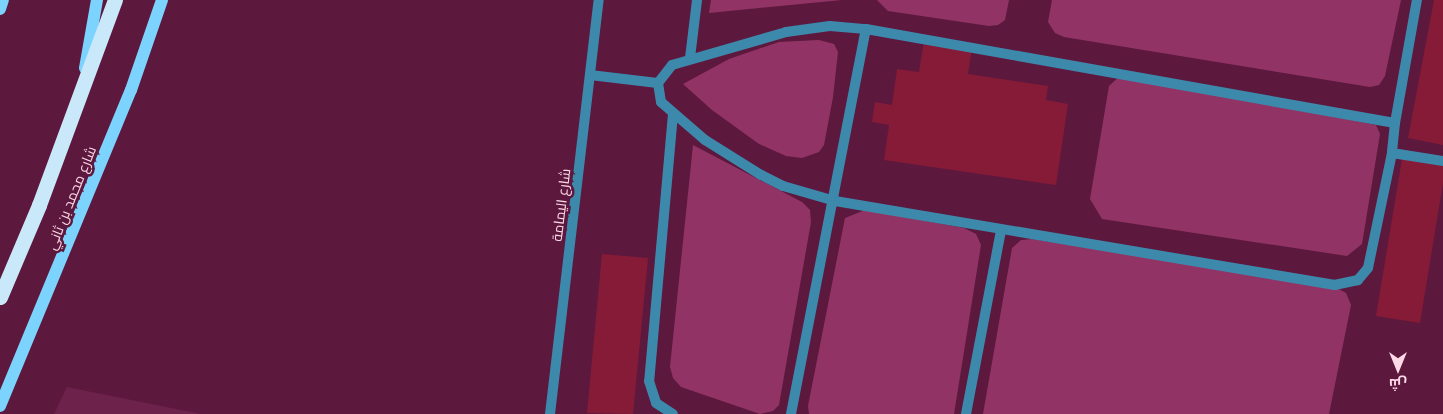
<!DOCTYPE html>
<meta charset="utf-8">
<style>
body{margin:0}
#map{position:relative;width:1443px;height:414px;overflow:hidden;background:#5d183e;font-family:Quicksand,Cairo,sans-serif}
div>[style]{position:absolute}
.built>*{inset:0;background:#6d224b}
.green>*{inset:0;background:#913465}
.building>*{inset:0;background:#861b38}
.lane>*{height:10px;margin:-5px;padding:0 5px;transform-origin:5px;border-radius:5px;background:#3d89ac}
.street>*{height:10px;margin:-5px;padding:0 5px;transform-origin:5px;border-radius:5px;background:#3d89ac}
.primary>*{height:12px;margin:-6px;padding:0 6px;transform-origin:6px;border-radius:6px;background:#7cd3fe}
.highway>*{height:15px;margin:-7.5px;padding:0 7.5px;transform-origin:7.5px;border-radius:7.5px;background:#c9e9fa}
span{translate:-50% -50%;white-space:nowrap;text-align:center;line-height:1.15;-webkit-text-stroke:5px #5d183e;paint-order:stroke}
.street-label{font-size:14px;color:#fdd9e8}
.north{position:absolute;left:1373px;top:344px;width:50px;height:50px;-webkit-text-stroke:4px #5d183e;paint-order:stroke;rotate:180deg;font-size:14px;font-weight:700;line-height:20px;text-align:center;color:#fdd9e8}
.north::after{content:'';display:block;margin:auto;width:18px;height:22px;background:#fdd9e8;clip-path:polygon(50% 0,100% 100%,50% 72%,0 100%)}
</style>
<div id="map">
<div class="built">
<i style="clip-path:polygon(67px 387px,201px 414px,54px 414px)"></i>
</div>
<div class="green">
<i style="clip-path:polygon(711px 0,842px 0,709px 13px)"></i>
<i style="clip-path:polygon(877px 0,1009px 0,1005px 20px,998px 25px,989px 26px,888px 11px)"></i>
<i style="clip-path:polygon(1052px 0,1401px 0,1385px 76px,1379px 85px,1370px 87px,1064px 37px,1055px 33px,1048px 22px)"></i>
<i style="clip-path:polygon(819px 40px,834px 44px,838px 52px,833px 97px,824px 145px,819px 152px,802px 158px,786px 156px,759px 144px,712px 110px,683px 84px,729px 59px,779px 42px)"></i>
<i style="clip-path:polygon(1121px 75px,1376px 125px,1380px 134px,1362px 244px,1347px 256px,1102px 219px,1090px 199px,1109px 86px)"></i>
<i style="clip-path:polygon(693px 145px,802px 202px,810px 210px,811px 222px,779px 405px,773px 411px,760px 414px,681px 387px,673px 378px,670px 367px)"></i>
<i style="clip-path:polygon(865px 210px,964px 228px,976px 234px,981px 245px,954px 414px,809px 414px,808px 406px,845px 218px)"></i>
<i style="clip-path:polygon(1032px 239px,1337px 288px,1346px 293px,1351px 305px,1329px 414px,983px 414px,1012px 248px,1021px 240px)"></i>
</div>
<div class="building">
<i style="clip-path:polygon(1434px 0,1443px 0,1443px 145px,1408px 138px)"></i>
<i style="clip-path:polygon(924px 41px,972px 48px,968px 74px,1048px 86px,1046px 100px,1068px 104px,1056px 185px,884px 160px,889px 125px,872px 122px,875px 102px,892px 105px,897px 69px,919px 72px)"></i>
<i style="clip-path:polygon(1402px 159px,1443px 165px,1443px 183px,1420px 323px,1376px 316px)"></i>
<i style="clip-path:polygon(602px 254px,648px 258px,633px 414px,587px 413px)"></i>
</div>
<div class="lane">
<i style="left:830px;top:26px;width:36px;rotate:5deg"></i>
<i style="left:866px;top:29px;width:537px;rotate:10.08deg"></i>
<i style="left:1395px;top:123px;width:30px;rotate:96deg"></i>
<i style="left:1392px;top:153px;width:117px;rotate:101.8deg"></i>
<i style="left:1368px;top:268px;width:16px;rotate:130deg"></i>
<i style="left:1358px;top:280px;width:24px;rotate:168deg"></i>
<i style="left:1335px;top:285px;width:507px;rotate:-170.46deg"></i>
<i style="left:835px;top:201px;width:54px;rotate:-163.9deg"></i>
<i style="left:783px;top:186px;width:25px;rotate:-153deg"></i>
<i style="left:761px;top:175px;width:66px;rotate:-148deg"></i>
<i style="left:705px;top:140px;width:58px;rotate:-139.2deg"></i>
<i style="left:661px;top:102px;width:19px;rotate:-99deg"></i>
<i style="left:658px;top:83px;width:23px;rotate:-52deg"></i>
<i style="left:672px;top:65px;width:119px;rotate:-16.1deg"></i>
<i style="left:786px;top:32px;width:44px;rotate:-7.8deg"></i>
<i style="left:690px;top:58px;width:58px;rotate:-83.1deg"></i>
<i style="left:590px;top:75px;width:68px;rotate:6.7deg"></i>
<i style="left:673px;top:114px;width:268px;rotate:95.1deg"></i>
<i style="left:649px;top:381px;width:23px;rotate:72deg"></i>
<i style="left:656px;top:403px;width:20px;rotate:33deg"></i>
<i style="left:1395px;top:123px;width:125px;rotate:-79.9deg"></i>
<i style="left:1392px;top:153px;width:52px;rotate:8.9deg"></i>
<i style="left:791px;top:414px;width:392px;rotate:-79deg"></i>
<i style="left:966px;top:414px;width:186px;rotate:-79.2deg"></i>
</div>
<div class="street">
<i style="left:550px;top:414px;width:417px;rotate:-83.3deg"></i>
</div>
<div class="primary">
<i style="left:0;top:9px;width:9px;rotate:-72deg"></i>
<i style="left:85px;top:68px;width:69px;rotate:-80deg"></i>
<i style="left:0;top:406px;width:342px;rotate:-67.5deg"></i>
<i style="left:131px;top:90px;width:95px;rotate:-71deg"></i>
</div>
<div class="highway">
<i style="left:0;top:297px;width:100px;rotate:-67deg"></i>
<i style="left:39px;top:205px;width:219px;rotate:-69.7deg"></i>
</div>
<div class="street-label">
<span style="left:71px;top:198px;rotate:-68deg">شارع محمد بن ثاني</span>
<span style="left:561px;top:205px;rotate:-83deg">شارع اليمامة</span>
</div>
<div class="north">ش</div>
</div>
